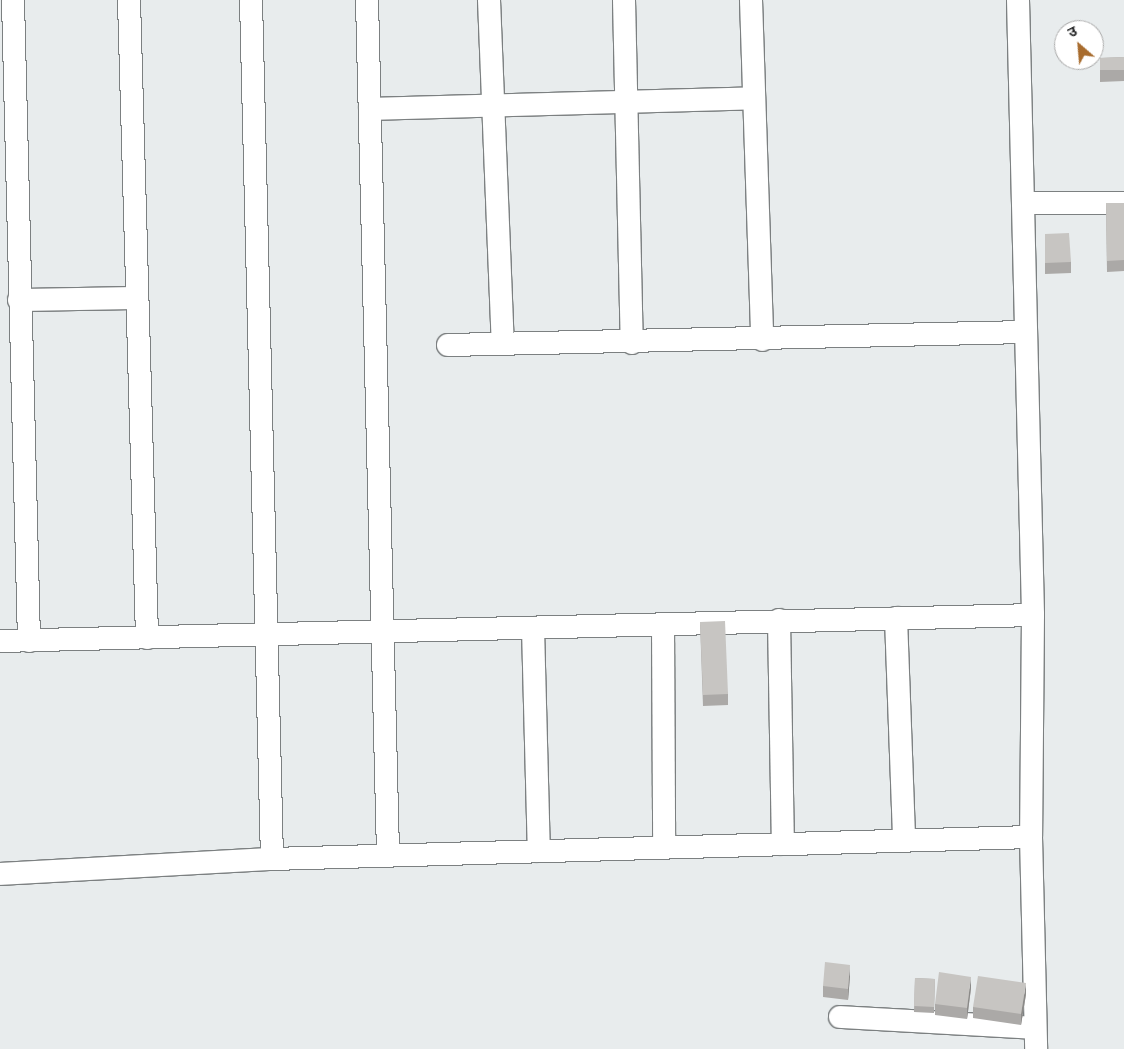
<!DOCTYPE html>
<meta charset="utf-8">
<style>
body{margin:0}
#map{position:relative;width:1124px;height:1049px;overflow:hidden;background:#e8eced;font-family:"Alegreya Sans","Noto Sans Devanagari",sans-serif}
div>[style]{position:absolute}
.roads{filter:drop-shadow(1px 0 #7c8081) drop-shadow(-1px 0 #7c8081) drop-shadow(0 1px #7c8081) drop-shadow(0 -1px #7c8081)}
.minor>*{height:22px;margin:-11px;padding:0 11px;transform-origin:11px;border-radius:11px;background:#fff}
.wall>*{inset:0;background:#aba9a7}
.shaded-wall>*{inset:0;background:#8b8a88}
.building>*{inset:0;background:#c7c5c2}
span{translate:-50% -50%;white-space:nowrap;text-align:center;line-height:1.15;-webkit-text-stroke:5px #fff;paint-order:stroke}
.north{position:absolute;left:1054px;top:20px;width:50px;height:50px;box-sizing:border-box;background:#fff;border:1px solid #a9a9a9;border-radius:50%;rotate:333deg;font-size:14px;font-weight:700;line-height:20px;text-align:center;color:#272829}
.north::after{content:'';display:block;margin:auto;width:18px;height:22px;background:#a86c2e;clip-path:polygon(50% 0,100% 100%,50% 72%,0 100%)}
</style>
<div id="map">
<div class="roads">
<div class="minor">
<i style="left:13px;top:0;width:641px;rotate:88.57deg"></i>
<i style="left:129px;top:0;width:638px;rotate:88.38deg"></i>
<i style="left:251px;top:0;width:859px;rotate:88.6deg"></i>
<i style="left:367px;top:0;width:855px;rotate:88.59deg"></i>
<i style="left:489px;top:0;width:344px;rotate:87.7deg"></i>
<i style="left:624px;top:0;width:343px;rotate:88.7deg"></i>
<i style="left:751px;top:0;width:340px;rotate:88.1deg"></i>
<i style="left:1018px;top:0;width:615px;rotate:88.6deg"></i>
<i style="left:1033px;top:615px;width:222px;rotate:90.5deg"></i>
<i style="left:1031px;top:837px;width:212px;rotate:88.6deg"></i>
<i style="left:370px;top:109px;width:384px;rotate:-1.6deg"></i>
<i style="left:1023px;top:203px;width:101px"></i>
<i style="left:19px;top:300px;width:118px;rotate:-1deg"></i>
<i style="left:448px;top:345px;width:578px;rotate:-1.29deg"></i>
<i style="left:896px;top:618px;width:223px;rotate:87.9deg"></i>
<i style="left:779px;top:620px;width:224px;rotate:89deg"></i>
<i style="left:663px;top:624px;width:223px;rotate:89.7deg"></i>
<i style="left:533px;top:628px;width:223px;rotate:88.5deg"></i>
<i style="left:0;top:641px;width:1033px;rotate:-1.44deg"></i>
<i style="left:0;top:874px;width:272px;rotate:-3.2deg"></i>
<i style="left:272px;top:859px;width:759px;rotate:-1.66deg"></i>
<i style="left:840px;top:1017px;width:195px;rotate:3.2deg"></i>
</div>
</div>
<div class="wall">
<i style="clip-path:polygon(1124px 57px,1124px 81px,1100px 82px,1100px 58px)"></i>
<i style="clip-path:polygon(1106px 203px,1124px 203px,1124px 271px,1107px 272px)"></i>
<i style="clip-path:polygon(1045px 234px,1071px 262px,1071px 273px,1045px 274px)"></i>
<i style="clip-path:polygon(700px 622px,728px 694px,728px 705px,703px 706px)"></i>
<i style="clip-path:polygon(850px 976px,848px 1000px,823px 997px,823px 986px)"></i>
<i style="clip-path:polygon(915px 978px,935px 979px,934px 1013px,914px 1012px)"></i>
<i style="clip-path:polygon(971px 988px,967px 1019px,935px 1015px,935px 1004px)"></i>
<i style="clip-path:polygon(1026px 994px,1021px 1025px,973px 1018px,973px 1007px)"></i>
</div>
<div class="shaded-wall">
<i style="clip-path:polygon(850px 965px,850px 976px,848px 1000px,848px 989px)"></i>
<i style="clip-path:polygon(971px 977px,971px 988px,967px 1019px,967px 1008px)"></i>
<i style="clip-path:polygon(1026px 983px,1026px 994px,1021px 1025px,1021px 1014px)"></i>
</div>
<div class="building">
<i style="clip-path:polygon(1124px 57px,1124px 70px,1100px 70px,1100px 58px)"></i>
<i style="clip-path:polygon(1106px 203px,1124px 203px,1124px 260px,1107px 261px)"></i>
<i style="clip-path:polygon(1069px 233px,1071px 262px,1045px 263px,1045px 234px)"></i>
<i style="clip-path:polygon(725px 621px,728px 694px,703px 695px,700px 622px)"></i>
<i style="clip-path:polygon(825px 962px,850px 965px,848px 989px,823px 986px)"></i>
<i style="clip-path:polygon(939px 972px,971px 977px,967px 1008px,935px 1004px)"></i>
<i style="clip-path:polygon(978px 976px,1026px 983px,1021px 1014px,973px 1007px)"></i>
<i style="clip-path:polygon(915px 978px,935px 979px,934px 1007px,914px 1006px)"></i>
</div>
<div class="north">उ</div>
</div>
